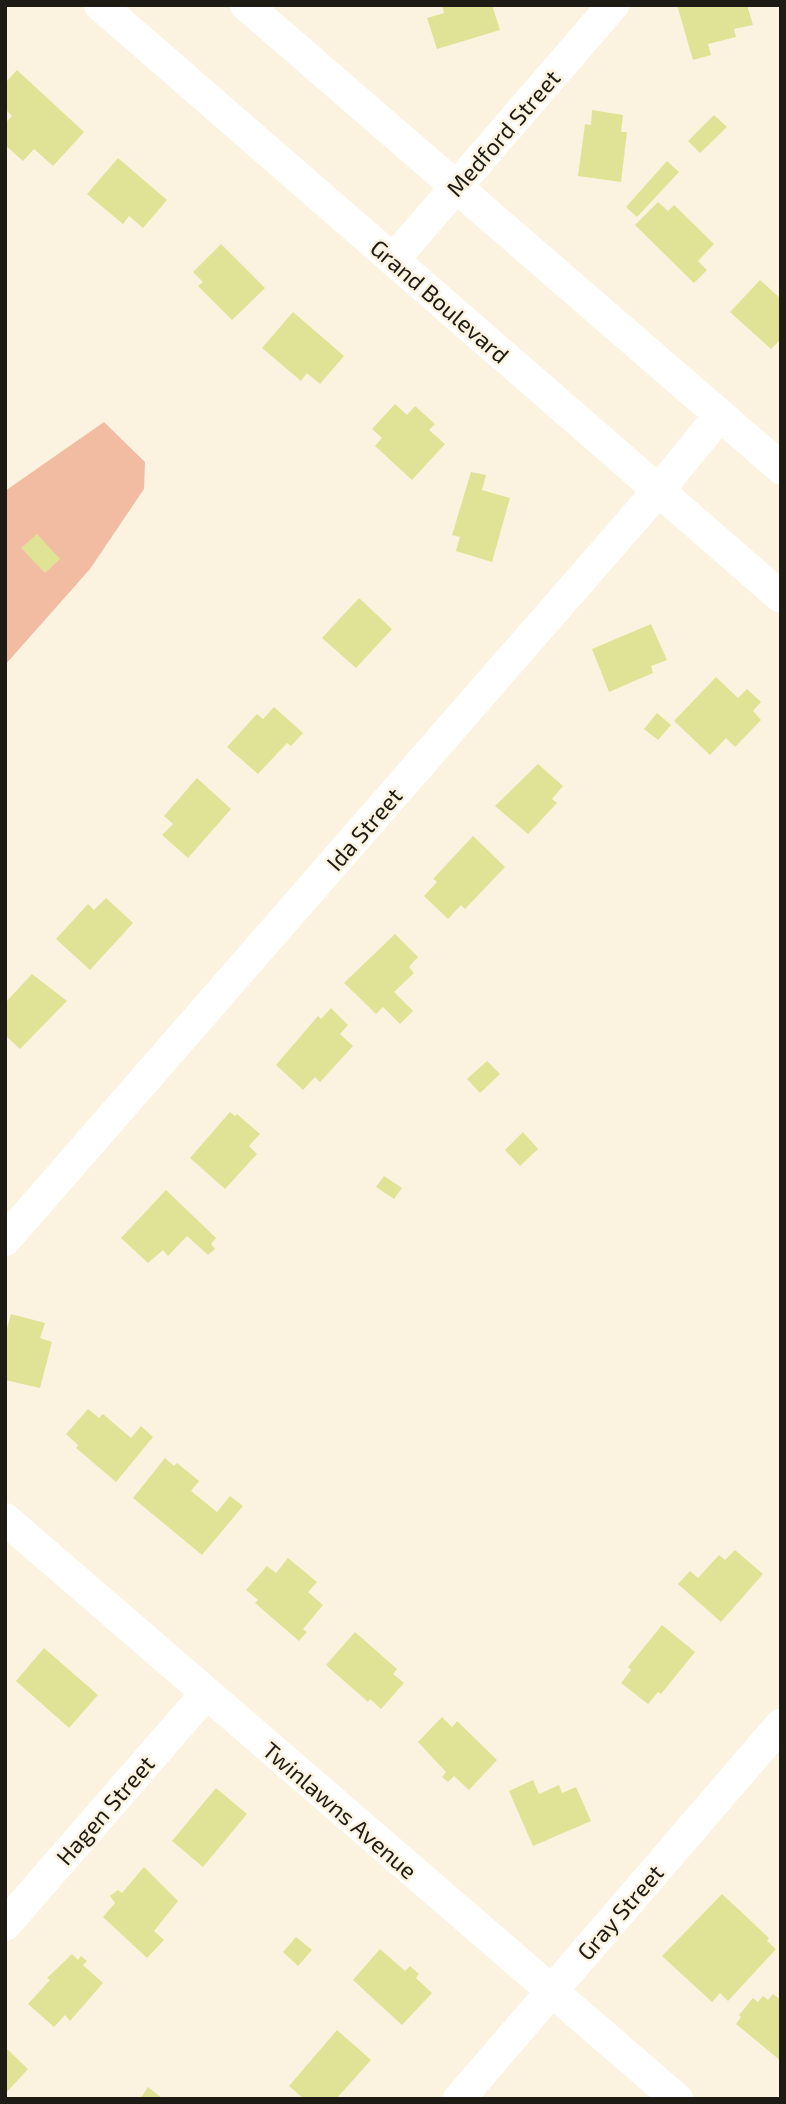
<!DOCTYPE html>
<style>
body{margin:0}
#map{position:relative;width:786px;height:2104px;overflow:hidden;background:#fbf3e0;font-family:"Exo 2",sans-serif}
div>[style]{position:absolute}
.green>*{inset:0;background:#f2bca3}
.building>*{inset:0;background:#e0e395}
.minor>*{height:32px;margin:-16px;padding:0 16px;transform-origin:16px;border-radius:16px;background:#fff}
span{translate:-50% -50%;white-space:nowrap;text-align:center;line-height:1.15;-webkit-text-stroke:5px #fbf3e0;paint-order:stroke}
.street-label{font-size:23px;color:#1e1b15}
.frame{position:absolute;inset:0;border:7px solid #1e1b15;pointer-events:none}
</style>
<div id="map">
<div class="green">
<i style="clip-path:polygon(104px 422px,145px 462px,144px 489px,90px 569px,5px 665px,5px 491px)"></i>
</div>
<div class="building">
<i style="clip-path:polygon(442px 5px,492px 5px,500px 30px,437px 49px,427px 18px,444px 13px)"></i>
<i style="clip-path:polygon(677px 5px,747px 5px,753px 25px,734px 29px,736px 37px,708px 44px,711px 55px,693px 60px)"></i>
<i style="clip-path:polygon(17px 70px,84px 132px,53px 166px,34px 149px,23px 161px,5px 145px,5px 123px,12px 116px,5px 109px,5px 83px)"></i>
<i style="clip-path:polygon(592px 110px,623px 115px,621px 132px,627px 132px,621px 182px,578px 176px,585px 124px,591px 125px)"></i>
<i style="clip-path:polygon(714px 115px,727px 127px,700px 153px,688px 141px)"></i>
<i style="clip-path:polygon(118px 158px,167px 200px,143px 228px,129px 216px,123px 224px,87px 194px)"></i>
<i style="clip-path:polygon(667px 161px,679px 172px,637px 217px,626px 207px)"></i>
<i style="clip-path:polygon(658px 202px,668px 211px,674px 205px,714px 244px,698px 261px,707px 270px,694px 283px,635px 225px)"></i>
<i style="clip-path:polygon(221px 244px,265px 288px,232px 320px,198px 286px,203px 282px,193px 272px)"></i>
<i style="clip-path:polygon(760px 280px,781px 299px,781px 339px,771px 349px,730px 312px)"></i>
<i style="clip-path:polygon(293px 312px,344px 356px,320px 384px,307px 373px,301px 381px,262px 348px)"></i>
<i style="clip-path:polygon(395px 404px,407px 415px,415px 406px,435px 424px,429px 430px,445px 444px,412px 480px,375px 446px,382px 438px,372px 429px)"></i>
<i style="clip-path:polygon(471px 472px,486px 475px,482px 490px,510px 498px,492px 562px,456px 551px,460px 537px,452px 535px)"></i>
<i style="clip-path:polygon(37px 534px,60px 559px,45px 573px,21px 548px)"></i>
<i style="clip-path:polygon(359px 598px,392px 629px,356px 668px,322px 638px)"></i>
<i style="clip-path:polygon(651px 624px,667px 660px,651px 666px,653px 673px,609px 692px,592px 649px)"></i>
<i style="clip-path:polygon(716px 677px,738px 698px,747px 689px,761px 702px,753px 711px,761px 720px,735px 747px,726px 738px,710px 755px,674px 721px)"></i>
<i style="clip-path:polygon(274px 707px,303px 733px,291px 746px,287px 743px,258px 774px,227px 747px,257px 714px,263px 719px)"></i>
<i style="clip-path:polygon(657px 713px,671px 725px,658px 740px,644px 729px)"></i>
<i style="clip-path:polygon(538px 764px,563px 786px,552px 799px,557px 803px,528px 834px,495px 806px)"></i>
<i style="clip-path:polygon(197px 778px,231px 809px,188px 858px,162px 835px,173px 824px,164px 816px)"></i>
<i style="clip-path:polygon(473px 836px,505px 867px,465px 909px,461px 905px,448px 919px,424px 896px,437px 882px,433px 879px)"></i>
<i style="clip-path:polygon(106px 898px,133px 923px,90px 970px,56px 939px,88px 904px,94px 910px)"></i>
<i style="clip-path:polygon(395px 934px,418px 957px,409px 967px,414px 973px,394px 992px,413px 1011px,400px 1024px,383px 1007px,376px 1014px,344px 983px)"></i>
<i style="clip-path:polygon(32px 974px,67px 1001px,20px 1049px,5px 1035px,5px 1003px)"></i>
<i style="clip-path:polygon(331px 1008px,348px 1025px,340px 1034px,353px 1046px,320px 1082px,315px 1077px,303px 1090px,276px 1065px,318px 1016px,321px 1019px)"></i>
<i style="clip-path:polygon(487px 1061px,500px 1074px,480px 1093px,467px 1079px)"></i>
<i style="clip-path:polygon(230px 1112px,235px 1116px,237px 1114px,260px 1134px,249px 1146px,257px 1154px,225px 1189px,190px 1158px)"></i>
<i style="clip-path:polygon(523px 1132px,538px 1149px,520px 1166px,505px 1150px)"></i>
<i style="clip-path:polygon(384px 1176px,402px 1188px,394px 1199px,376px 1187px)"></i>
<i style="clip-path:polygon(166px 1190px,216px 1238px,211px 1244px,215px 1249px,208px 1255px,187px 1236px,168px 1256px,163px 1250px,148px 1263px,121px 1238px)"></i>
<i style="clip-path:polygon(11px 1314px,45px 1323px,40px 1338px,52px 1342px,40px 1388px,5px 1380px,5px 1336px)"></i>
<i style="clip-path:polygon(88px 1409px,99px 1418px,103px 1414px,131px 1438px,141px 1426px,153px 1437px,116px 1482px,76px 1448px,78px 1445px,66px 1434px)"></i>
<i style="clip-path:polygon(165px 1458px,174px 1466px,177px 1463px,199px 1481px,191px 1491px,217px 1512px,230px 1496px,243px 1506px,202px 1555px,133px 1498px)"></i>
<i style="clip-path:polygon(735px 1550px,763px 1574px,721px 1622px,678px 1584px,690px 1571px,698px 1578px,719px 1555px,725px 1560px)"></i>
<i style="clip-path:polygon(288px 1558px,317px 1582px,308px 1592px,323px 1605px,303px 1629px,307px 1632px,299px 1641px,255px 1603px,258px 1600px,246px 1590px,267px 1566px,276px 1573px)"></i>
<i style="clip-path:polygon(662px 1625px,695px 1652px,661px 1694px,658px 1692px,648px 1704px,621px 1683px,631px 1670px,628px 1667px)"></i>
<i style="clip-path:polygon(355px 1632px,397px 1669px,393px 1674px,404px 1683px,381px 1709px,370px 1699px,368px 1702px,326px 1665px)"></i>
<i style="clip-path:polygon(44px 1648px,98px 1695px,69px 1728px,16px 1681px)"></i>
<i style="clip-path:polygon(442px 1717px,452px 1727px,457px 1721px,497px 1760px,469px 1790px,454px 1776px,448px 1782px,442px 1777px,446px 1772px,418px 1742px)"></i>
<i style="clip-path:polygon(533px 1780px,539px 1794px,559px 1785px,562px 1793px,576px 1787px,591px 1821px,533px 1846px,509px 1791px)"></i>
<i style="clip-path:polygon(216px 1788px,247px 1814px,203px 1867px,172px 1841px)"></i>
<i style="clip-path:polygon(144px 1867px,178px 1901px,154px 1931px,164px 1940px,147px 1958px,103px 1917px,115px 1903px,110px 1896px,118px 1890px,122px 1893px)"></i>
<i style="clip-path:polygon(722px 1894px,769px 1938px,767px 1941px,776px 1949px,728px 2001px,720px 1993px,712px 2002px,662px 1956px)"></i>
<i style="clip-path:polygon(296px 1937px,312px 1950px,298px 1966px,283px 1952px)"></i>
<i style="clip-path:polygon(380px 1949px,405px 1971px,410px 1966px,419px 1974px,416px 1978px,432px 1993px,402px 2025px,353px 1980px)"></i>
<i style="clip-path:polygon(72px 1954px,78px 1960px,81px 1956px,87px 1961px,83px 1965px,103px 1983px,70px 2021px,65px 2015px,54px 2027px,28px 2004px,50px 1980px,47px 1978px)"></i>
<i style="clip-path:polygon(773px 1994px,781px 2000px,781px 2061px,736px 2024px,741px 2017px,739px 2015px,753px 1998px,758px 2002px,763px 1996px,768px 2000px)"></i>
<i style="clip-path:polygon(337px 2030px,371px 2060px,336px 2099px,304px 2099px,289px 2086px)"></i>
<i style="clip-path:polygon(5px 2047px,28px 2069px,5px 2094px)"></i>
<i style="clip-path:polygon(148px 2087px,163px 2099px,140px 2099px)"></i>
</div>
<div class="minor">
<i style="left:100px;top:5px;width:902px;rotate:41deg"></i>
<i style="left:246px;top:5px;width:708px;rotate:40.87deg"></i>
<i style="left:393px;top:260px;width:337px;rotate:-49.2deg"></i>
<i style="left:5px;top:1240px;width:994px;rotate:-48.92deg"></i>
<i style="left:658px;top:491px;width:98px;rotate:-50.8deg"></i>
<i style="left:5px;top:1519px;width:888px;rotate:40.8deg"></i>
<i style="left:5px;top:1925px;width:305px;rotate:-49deg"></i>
<i style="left:459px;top:2099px;width:494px;rotate:-49.3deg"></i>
</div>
<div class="street-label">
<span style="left:503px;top:133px;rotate:-49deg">Medford Street</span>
<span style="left:440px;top:301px;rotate:41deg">Grand Boulevard</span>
<span style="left:364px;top:829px;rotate:-49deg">Ida Street</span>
<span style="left:105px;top:1810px;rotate:-49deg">Hagen Street</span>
<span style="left:340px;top:1810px;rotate:41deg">Twinlawns Avenue</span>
<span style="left:620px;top:1912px;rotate:-49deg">Gray Street</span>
</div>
<div class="frame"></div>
</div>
